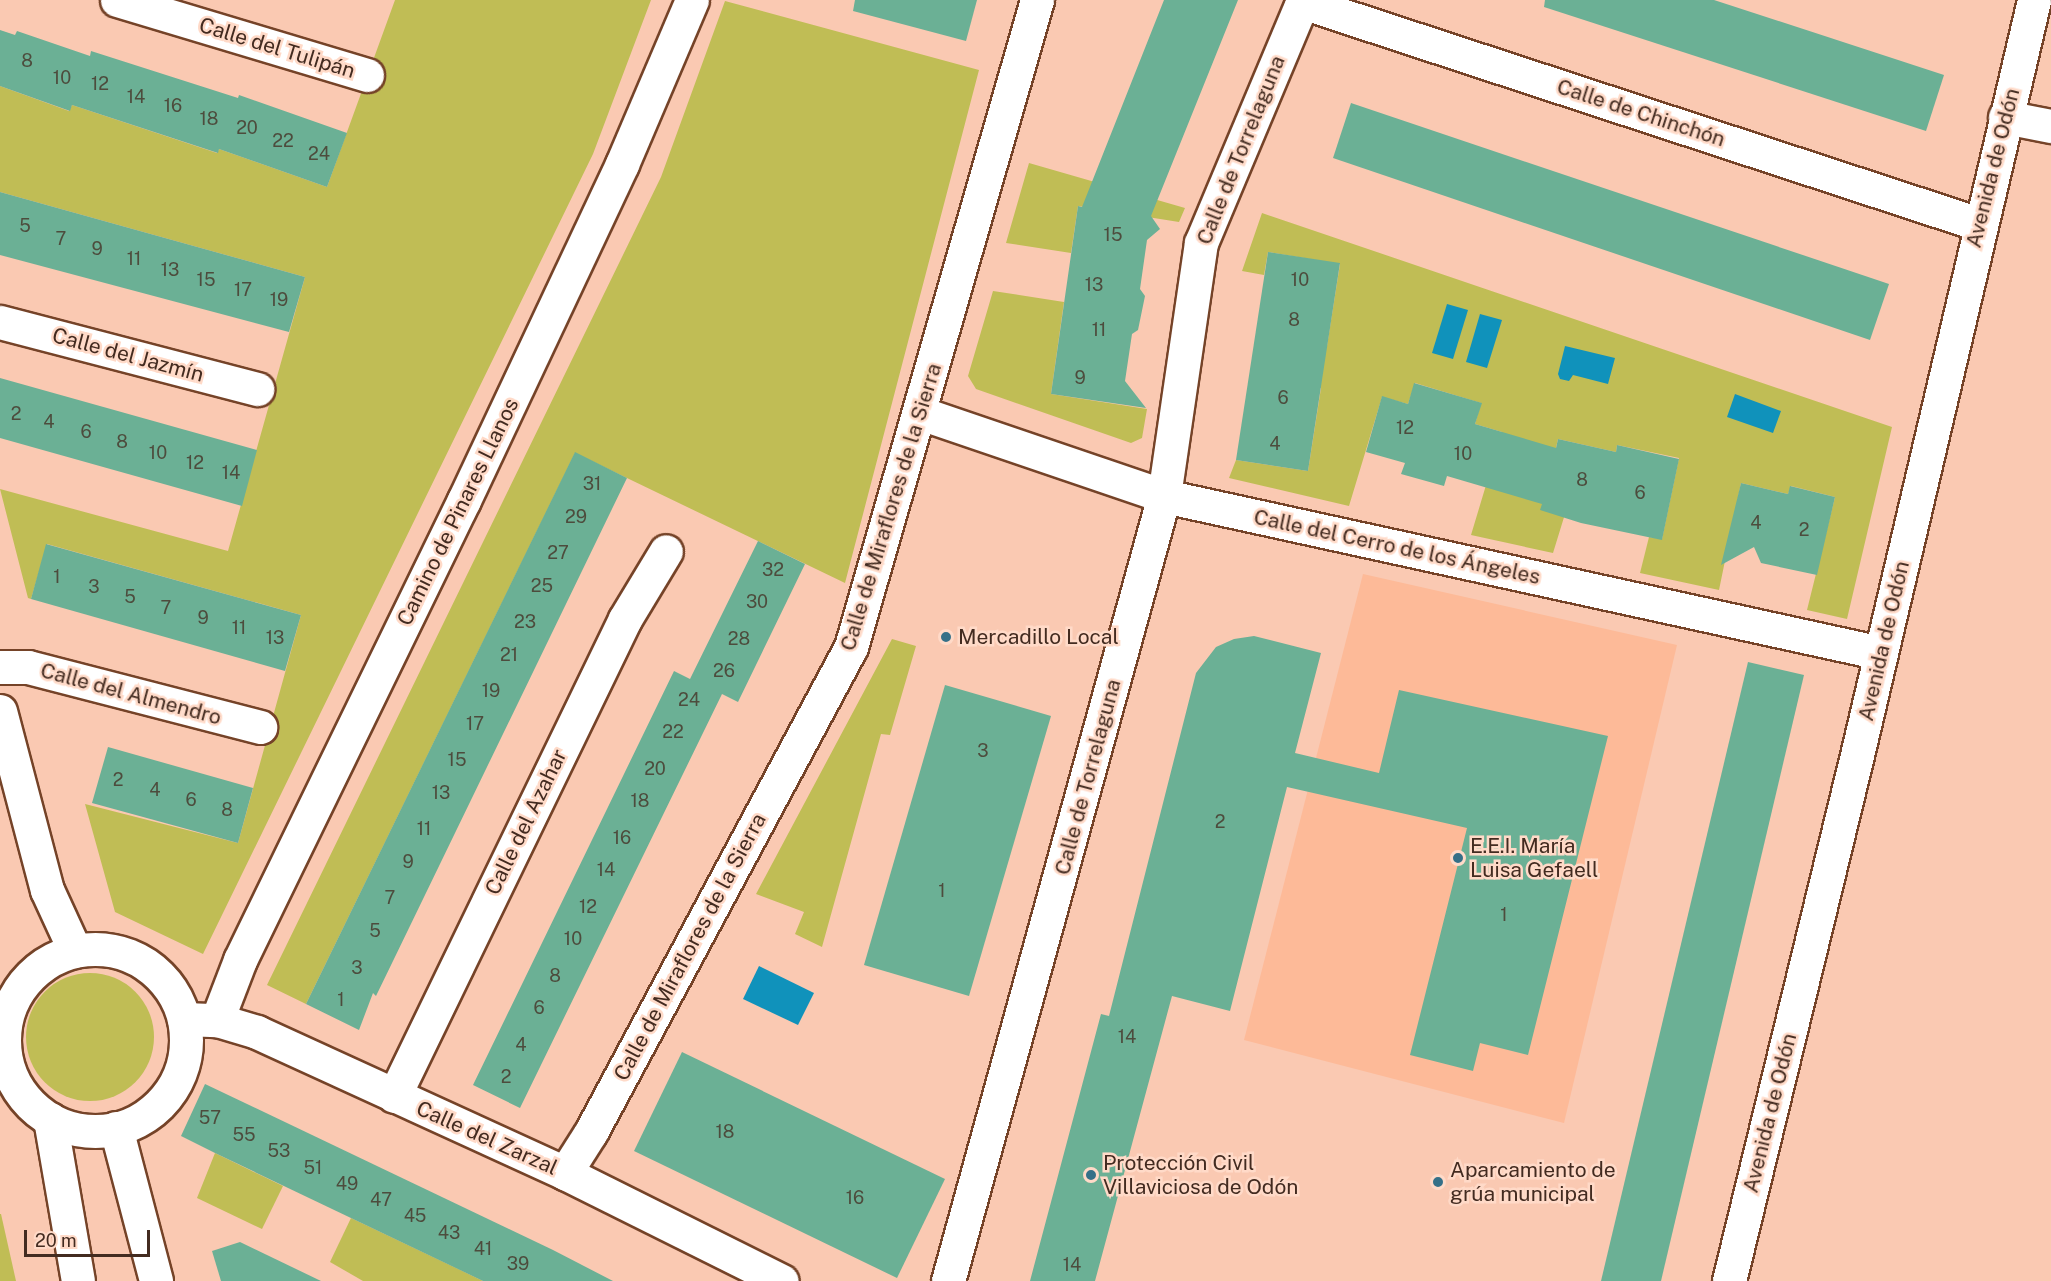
<!DOCTYPE html>
<meta charset="utf-8">
<style>
body{margin:0}
#map{position:relative;width:2051px;height:1281px;overflow:hidden;background:#fac9b2;font-family:"Public Sans",sans-serif}
div>[style]{position:absolute}
.built>*{inset:0;background:#fdba98}
.green>*{inset:0;background:#c0bd55}
.round{border-radius:50%}
.water>*{inset:0;background:#1092bb}
.building>*{inset:0;background:#6bb095}
.roads{filter:drop-shadow(2px 0 #754328) drop-shadow(-2px 0 #754328) drop-shadow(0 2px #754328) drop-shadow(0 -2px #754328)}
.street>*{height:33px;margin:-16.5px;padding:0 16.5px;transform-origin:16.5px;border-radius:16.5px;background:#fff}
.street>.ring{margin:-16.5px;padding:0;box-sizing:content-box;background:none;border:33px solid #fff;border-radius:50%}
.dots>*{width:16px;height:16px;translate:-50% -50%;box-sizing:border-box;border:3px solid #ffdac8;border-radius:50%}
span{translate:-50% -50%;white-space:nowrap;text-align:center;line-height:1.15;-webkit-text-stroke:5px #ffdac8;paint-order:stroke}
.number-label{font-size:18px;color:#4d4c3d}
.number-label span{-webkit-text-stroke-width:0}
.street-label{font-size:21px;color:#432b20}
.poi-label{font-size:21px;color:#432b20}
.left{translate:0 -50%;text-align:left}
.scale{position:absolute;left:24px;top:1230px;width:126px;height:27px;box-sizing:border-box;border:3px solid #432b20;border-top:0;padding-left:8px;font-size:18px;line-height:21px;white-space:nowrap;color:#432b20;-webkit-text-stroke:4px #ffdac8;paint-order:stroke}
</style>
<div id="map">
<div class="built">
<i style="clip-path:polygon(1363px 574px,1677px 645px,1564px 1123px,1244px 1040px)"></i>
</div>
<div class="green">
<i style="clip-path:polygon(395px 0,651px 0,593px 154px,203px 954px,115px 912px,85px 804px,238px 843px,301px 615px,47px 544px,31px 599px,28px 598px,0 489px,228px 551px,305px 277px,0 192px,0 86px,69px 111px,72px 105px,217px 153px,219px 149px,327px 187px)"></i>
<i style="clip-path:polygon(725px 1px,979px 70px,845px 583px,575px 453px,306px 1004px,267px 985px,661px 177px)"></i>
<i style="clip-path:polygon(1029px 163px,1185px 208px,1179px 222px,1078px 206px,1071px 253px,1006px 243px)"></i>
<i style="clip-path:polygon(1262px 213px,1892px 427px,1847px 619px,1807px 610px,1835px 497px,1791px 486px,1788px 494px,1741px 483px,1719px 590px,1640px 573px,1649px 537px,1662px 539px,1679px 458px,1617px 445px,1616px 452px,1558px 439px,1551px 469px,1565px 514px,1553px 553px,1471px 535px,1502px 432px,1475px 424px,1481px 403px,1415px 383px,1408px 404px,1382px 397px,1349px 506px,1229px 478px,1236px 460px,1308px 471px,1321px 388px,1278px 381px,1284px 340px,1327px 346px,1340px 264px,1268px 252px,1264px 275px,1242px 271px)"></i>
<i style="clip-path:polygon(993px 291px,1064px 302px,1051px 394px,1147px 409px,1142px 438px,1131px 443px,976px 389px,968px 376px)"></i>
<i style="clip-path:polygon(892px 639px,916px 646px,890px 735px,881px 734px,822px 947px,795px 934px,804px 912px,756px 894px)"></i>
<i class="round" style="left:26px;top:973px;width:128px;height:128px"></i>
<i style="clip-path:polygon(215px 1153px,283px 1186px,262px 1229px,197px 1198px)"></i>
<i style="clip-path:polygon(0 1214px,1px 1214px,16px 1281px,0 1281px)"></i>
<i style="clip-path:polygon(351px 1218px,454px 1267px,483px 1281px,363px 1281px,330px 1262px)"></i>
</div>
<div class="water">
<i style="clip-path:polygon(1447px 304px,1468px 310px,1453px 359px,1432px 353px)"></i>
<i style="clip-path:polygon(1480px 314px,1502px 320px,1487px 368px,1466px 362px)"></i>
<i style="clip-path:polygon(1565px 346px,1615px 358px,1608px 384px,1573px 375px,1569px 381px,1560px 379px,1558px 374px)"></i>
<i style="clip-path:polygon(1735px 394px,1781px 411px,1773px 433px,1727px 417px)"></i>
<i style="clip-path:polygon(759px 966px,814px 993px,798px 1025px,743px 999px)"></i>
</div>
<div class="building">
<i style="clip-path:polygon(855px 0,977px 0,966px 41px,853px 11px)"></i>
<i style="clip-path:polygon(1164px 0,1238px 0,1151px 216px,1160px 229px,1147px 240px,1140px 289px,1145px 296px,1138px 330px,1132px 334px,1125px 381px,1146px 408px,1051px 394px,1078px 206px,1082px 207px)"></i>
<i style="clip-path:polygon(1545px 0,1714px 0,1944px 75px,1926px 131px,1544px 7px)"></i>
<i style="clip-path:polygon(0 30px,15px 35px,17px 31px,90px 56px,91px 51px,238px 98px,239px 95px,347px 133px,327px 187px,219px 149px,218px 153px,72px 105px,70px 111px,0 86px)"></i>
<i style="clip-path:polygon(1351px 103px,1889px 284px,1870px 340px,1333px 158px)"></i>
<i style="clip-path:polygon(0 192px,305px 277px,289px 332px,0 255px)"></i>
<i style="clip-path:polygon(1268px 252px,1340px 263px,1308px 471px,1236px 460px)"></i>
<i style="clip-path:polygon(0 378px,257px 450px,242px 506px,0 438px)"></i>
<i style="clip-path:polygon(1414px 383px,1482px 403px,1475px 424px,1556px 448px,1558px 439px,1616px 452px,1617px 445px,1679px 459px,1662px 540px,1581px 523px,1540px 510px,1542px 504px,1447px 476px,1444px 486px,1401px 474px,1405px 463px,1366px 452px,1382px 396px,1408px 404px)"></i>
<i style="clip-path:polygon(575px 452px,627px 478px,393px 961px,376px 996px,373px 993px,359px 1030px,306px 1004px)"></i>
<i style="clip-path:polygon(1741px 483px,1788px 494px,1790px 486px,1835px 497px,1817px 575px,1761px 563px,1754px 547px,1721px 565px)"></i>
<i style="clip-path:polygon(758px 541px,805px 564px,738px 702px,722px 694px,520px 1108px,473px 1085px,674px 671px,690px 679px)"></i>
<i style="clip-path:polygon(46px 544px,301px 615px,285px 671px,31px 599px)"></i>
<i style="clip-path:polygon(1254px 636px,1321px 653px,1295px 753px,1379px 773px,1399px 690px,1608px 736px,1528px 1055px,1480px 1043px,1473px 1071px,1410px 1055px,1467px 828px,1287px 787px,1230px 1011px,1172px 996px,1095px 1281px,1030px 1281px,1101px 1014px,1109px 1016px,1196px 673px,1216px 647px,1234px 639px)"></i>
<i style="clip-path:polygon(1748px 662px,1804px 675px,1661px 1281px,1601px 1281px)"></i>
<i style="clip-path:polygon(945px 685px,1051px 716px,969px 996px,864px 965px)"></i>
<i style="clip-path:polygon(108px 747px,253px 788px,238px 843px,92px 803px)"></i>
<i style="clip-path:polygon(682px 1052px,945px 1179px,897px 1278px,634px 1151px)"></i>
<i style="clip-path:polygon(205px 1084px,553px 1250px,613px 1281px,483px 1281px,215px 1153px,181px 1136px)"></i>
<i style="clip-path:polygon(240px 1242px,321px 1281px,221px 1281px,212px 1251px)"></i>
</div>
<div class="roads">
<div class="street">
<i style="left:117px;top:0;width:261px;rotate:16.7deg"></i>
<i style="left:1302px;top:2px;width:712px;rotate:18.16deg"></i>
<i style="left:2005px;top:117px;width:47px;rotate:11.1deg"></i>
<i style="left:0;top:322px;width:266px;rotate:14.6deg"></i>
<i style="left:920px;top:413px;width:258px;rotate:18.8deg"></i>
<i style="left:1164px;top:496px;width:734px;rotate:12.35deg"></i>
<i style="left:0;top:667px;width:28px"></i>
<i style="left:28px;top:667px;width:240px;rotate:14.5deg"></i>
<i style="left:0;top:711px;width:185px;rotate:75.3deg"></i>
<i style="left:47px;top:890px;width:67px;rotate:65.3deg"></i>
<i class="ring" style="left:4px;top:949px;width:149px;height:149px"></i>
<i style="left:184px;top:1019px;width:33px;rotate:2deg"></i>
<i style="left:217px;top:1020px;width:42px;rotate:16.7deg"></i>
<i style="left:257px;top:1032px;width:339px;rotate:24.6deg"></i>
<i style="left:565px;top:1173px;width:242px;rotate:26.5deg"></i>
<i style="left:217px;top:1020px;width:64px;rotate:-69deg"></i>
<i style="left:240px;top:960px;width:512px;rotate:-64.04deg"></i>
<i style="left:464px;top:500px;width:371px;rotate:-64.8deg"></i>
<i style="left:622px;top:164px;width:178px;rotate:-66.9deg"></i>
<i style="left:394px;top:1096px;width:530px;rotate:-64.16deg"></i>
<i style="left:625px;top:619px;width:79px;rotate:-58.9deg"></i>
<i style="left:50px;top:1119px;width:164px;rotate:80.2deg"></i>
<i style="left:116px;top:1128px;width:158px;rotate:75.3deg"></i>
<i style="left:565px;top:1173px;width:49px;rotate:-57.6deg"></i>
<i style="left:591px;top:1132px;width:550px;rotate:-61.81deg"></i>
<i style="left:851px;top:647px;width:673px;rotate:-73.96deg"></i>
<i style="left:948px;top:1281px;width:814px;rotate:-74.62deg"></i>
<i style="left:1164px;top:496px;width:256px;rotate:-81.7deg"></i>
<i style="left:1201px;top:243px;width:264px;rotate:-67.2deg"></i>
<i style="left:1729px;top:1281px;width:545px;rotate:-76.32deg"></i>
<i style="left:1858px;top:751px;width:771px;rotate:-76.81deg"></i>
</div>
</div>
<div class="dots">
<i style="left:946px;top:637px;background:#357088"></i>
<i style="left:1458px;top:858px;background:#357088"></i>
<i style="left:1091px;top:1175px;background:#357088"></i>
<i style="left:1438px;top:1182px;background:#357088"></i>
</div>
<div class="number-label">
<span style="left:27px;top:61px">8</span>
<span style="left:62px;top:78px">10</span>
<span style="left:100px;top:84px">12</span>
<span style="left:136px;top:97px">14</span>
<span style="left:173px;top:106px">16</span>
<span style="left:209px;top:119px">18</span>
<span style="left:247px;top:128px">20</span>
<span style="left:283px;top:141px">22</span>
<span style="left:319px;top:154px">24</span>
<span style="left:25px;top:226px">5</span>
<span style="left:1113px;top:235px">15</span>
<span style="left:61px;top:239px">7</span>
<span style="left:97px;top:249px">9</span>
<span style="left:134px;top:259px">11</span>
<span style="left:170px;top:270px">13</span>
<span style="left:206px;top:280px">15</span>
<span style="left:1300px;top:280px">10</span>
<span style="left:1094px;top:285px">13</span>
<span style="left:243px;top:290px">17</span>
<span style="left:279px;top:300px">19</span>
<span style="left:1294px;top:320px">8</span>
<span style="left:1099px;top:330px">11</span>
<span style="left:1080px;top:378px">9</span>
<span style="left:1283px;top:398px">6</span>
<span style="left:16px;top:414px">2</span>
<span style="left:49px;top:422px">4</span>
<span style="left:1405px;top:428px">12</span>
<span style="left:86px;top:432px">6</span>
<span style="left:122px;top:442px">8</span>
<span style="left:1275px;top:444px">4</span>
<span style="left:158px;top:453px">10</span>
<span style="left:1463px;top:454px">10</span>
<span style="left:195px;top:463px">12</span>
<span style="left:231px;top:473px">14</span>
<span style="left:1582px;top:480px">8</span>
<span style="left:592px;top:484px">31</span>
<span style="left:1640px;top:493px">6</span>
<span style="left:576px;top:517px">29</span>
<span style="left:1756px;top:523px">4</span>
<span style="left:1804px;top:530px">2</span>
<span style="left:558px;top:553px">27</span>
<span style="left:773px;top:570px">32</span>
<span style="left:57px;top:577px">1</span>
<span style="left:542px;top:586px">25</span>
<span style="left:94px;top:587px">3</span>
<span style="left:130px;top:597px">5</span>
<span style="left:757px;top:602px">30</span>
<span style="left:166px;top:608px">7</span>
<span style="left:203px;top:618px">9</span>
<span style="left:525px;top:622px">23</span>
<span style="left:239px;top:628px">11</span>
<span style="left:275px;top:638px">13</span>
<span style="left:739px;top:639px">28</span>
<span style="left:509px;top:655px">21</span>
<span style="left:724px;top:671px">26</span>
<span style="left:491px;top:691px">19</span>
<span style="left:689px;top:700px">24</span>
<span style="left:475px;top:724px">17</span>
<span style="left:673px;top:732px">22</span>
<span style="left:983px;top:751px">3</span>
<span style="left:457px;top:760px">15</span>
<span style="left:655px;top:769px">20</span>
<span style="left:118px;top:780px">2</span>
<span style="left:155px;top:790px">4</span>
<span style="left:441px;top:793px">13</span>
<span style="left:191px;top:800px">6</span>
<span style="left:640px;top:801px">18</span>
<span style="left:227px;top:810px">8</span>
<span style="left:1220px;top:822px">2</span>
<span style="left:424px;top:829px">11</span>
<span style="left:622px;top:838px">16</span>
<span style="left:408px;top:862px">9</span>
<span style="left:606px;top:870px">14</span>
<span style="left:942px;top:891px">1</span>
<span style="left:390px;top:898px">7</span>
<span style="left:588px;top:907px">12</span>
<span style="left:1504px;top:915px">1</span>
<span style="left:375px;top:931px">5</span>
<span style="left:573px;top:939px">10</span>
<span style="left:357px;top:968px">3</span>
<span style="left:555px;top:976px">8</span>
<span style="left:341px;top:1000px">1</span>
<span style="left:539px;top:1008px">6</span>
<span style="left:1127px;top:1037px">14</span>
<span style="left:521px;top:1045px">4</span>
<span style="left:506px;top:1077px">2</span>
<span style="left:210px;top:1118px">57</span>
<span style="left:725px;top:1132px">18</span>
<span style="left:244px;top:1135px">55</span>
<span style="left:279px;top:1151px">53</span>
<span style="left:313px;top:1168px">51</span>
<span style="left:347px;top:1184px">49</span>
<span style="left:855px;top:1198px">16</span>
<span style="left:381px;top:1200px">47</span>
<span style="left:415px;top:1216px">45</span>
<span style="left:449px;top:1233px">43</span>
<span style="left:483px;top:1249px">41</span>
<span style="left:518px;top:1264px">39</span>
<span style="left:1072px;top:1265px">14</span>
</div>
<div class="street-label">
<span style="left:277px;top:48px;rotate:17deg">Calle del Tulipán</span>
<span style="left:1641px;top:113px;rotate:18deg">Calle de Chinchón</span>
<span style="left:1241px;top:150px;rotate:-68deg">Calle de Torrelaguna</span>
<span style="left:1993px;top:168px;rotate:-76deg">Avenida de Odón</span>
<span style="left:128px;top:355px;rotate:15deg">Calle del Jazmín</span>
<span style="left:891px;top:507px;rotate:-73deg">Calle de Miraflores de la Sierra</span>
<span style="left:458px;top:512px;rotate:-64deg">Camino de Pinares Llanos</span>
<span style="left:1397px;top:547px;rotate:12deg">Calle del Cerro de los Ángeles</span>
<span style="left:1884px;top:641px;rotate:-77deg">Avenida de Odón</span>
<span style="left:131px;top:694px;rotate:15deg">Calle del Almendro</span>
<span style="left:1088px;top:777px;rotate:-75deg">Calle de Torrelaguna</span>
<span style="left:526px;top:822px;rotate:-64deg">Calle del Azahar</span>
<span style="left:690px;top:947px;rotate:-62deg">Calle de Miraflores de la Sierra</span>
<span style="left:1770px;top:1113px;rotate:-76deg">Avenida de Odón</span>
<span style="left:487px;top:1138px;rotate:24deg">Calle del Zarzal</span>
</div>
<div class="poi-label">
<span class="left" style="left:958px;top:637px">Mercadillo Local</span>
<span class="left" style="left:1470px;top:858px">E.E.I. María<br>Luisa Gefaell</span>
<span class="left" style="left:1103px;top:1175px">Protección Civil<br>Villaviciosa de Odón</span>
<span class="left" style="left:1450px;top:1182px">Aparcamiento de<br>grúa municipal</span>
</div>
<div class="scale">20 m</div>
</div>
